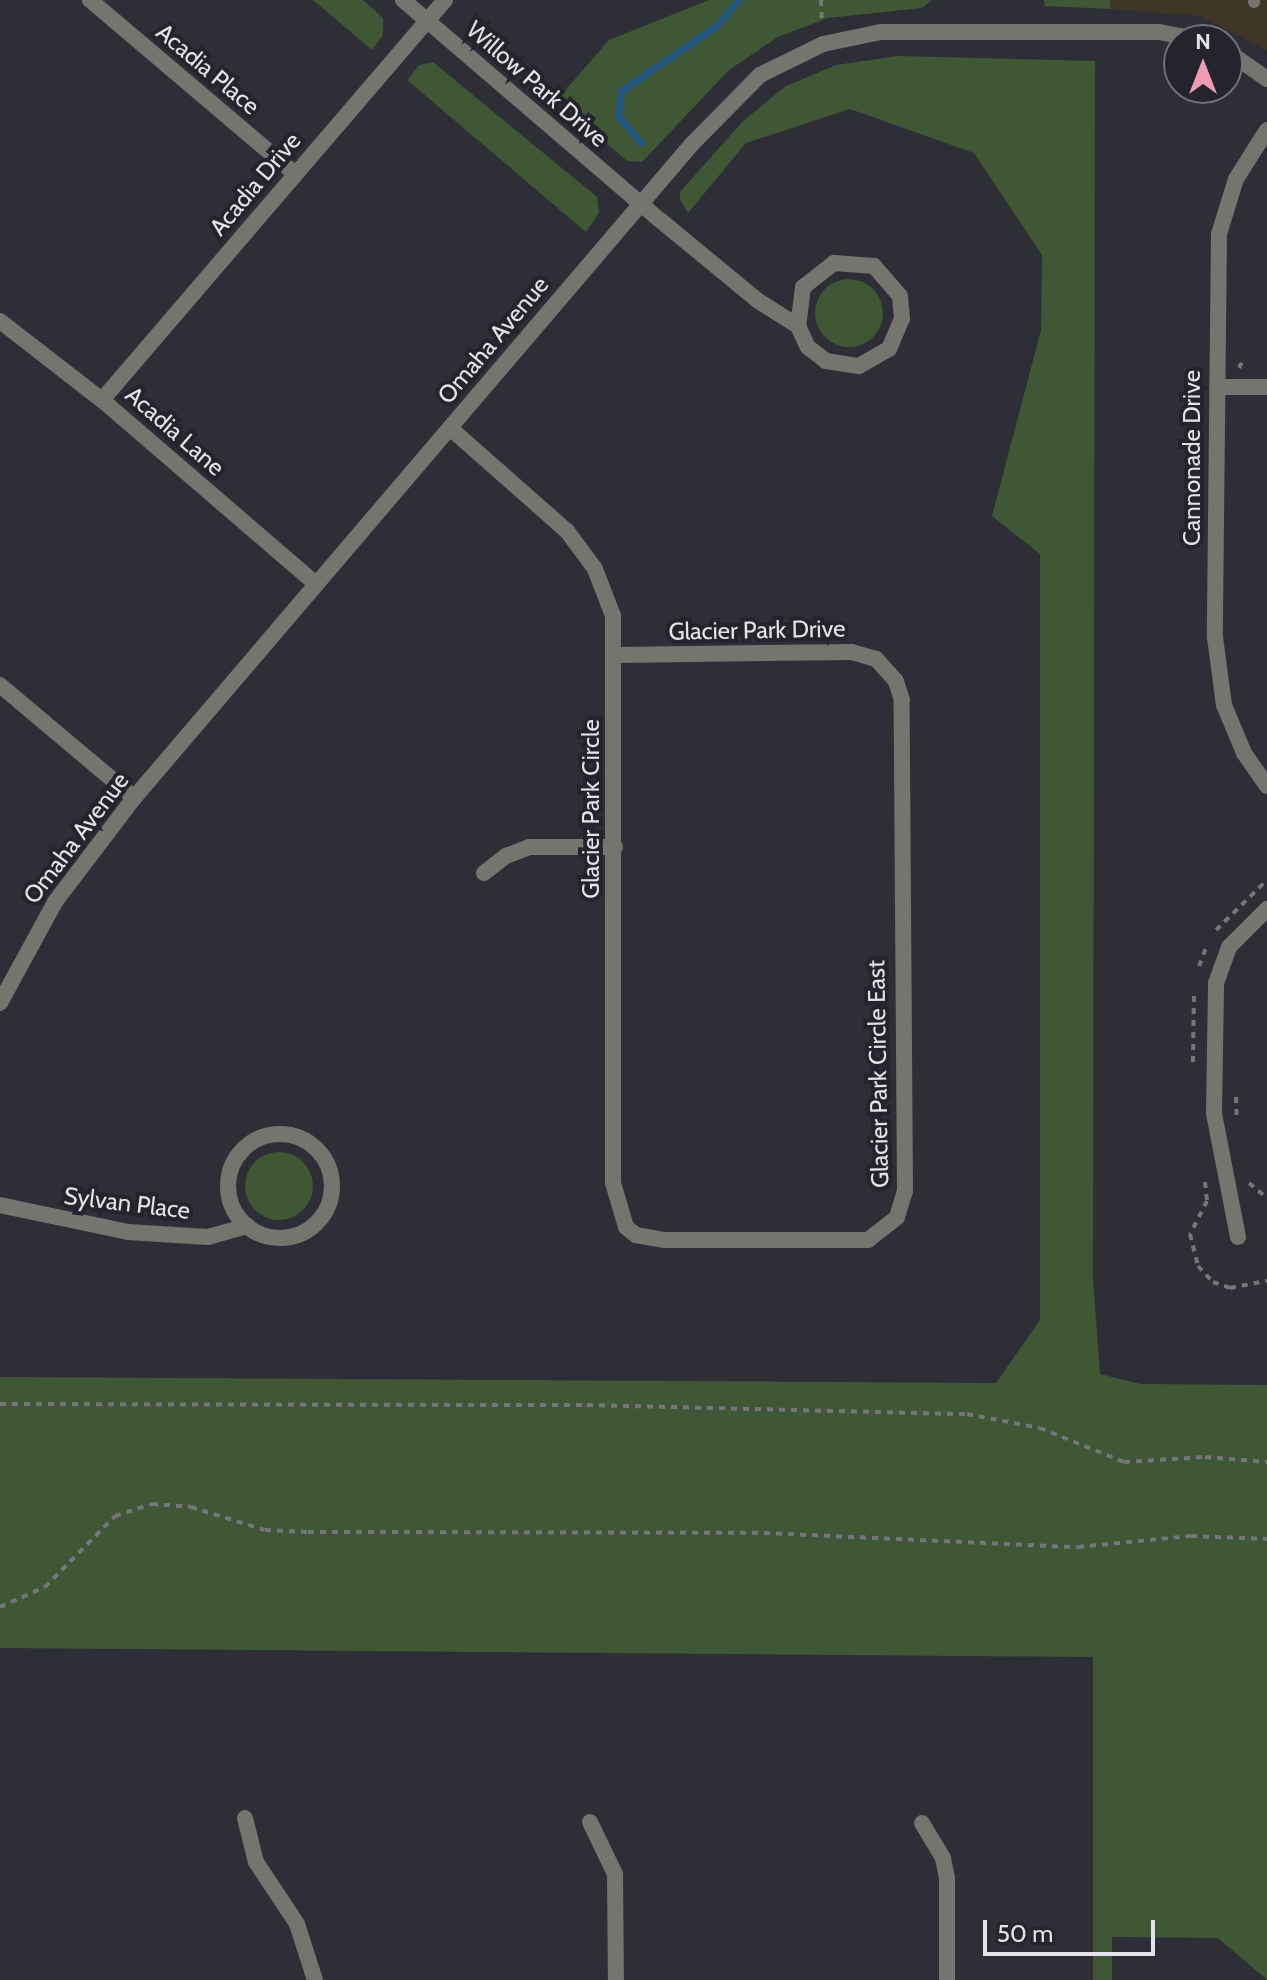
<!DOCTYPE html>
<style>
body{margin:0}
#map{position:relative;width:1267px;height:1980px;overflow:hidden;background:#2e2e37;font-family:Cabin,sans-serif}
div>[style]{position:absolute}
.education>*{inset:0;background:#3d3625}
.green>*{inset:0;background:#3f5735}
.round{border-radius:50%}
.stream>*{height:7px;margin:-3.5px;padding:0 3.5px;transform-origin:3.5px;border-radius:3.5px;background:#225580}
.path>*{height:4px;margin-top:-2px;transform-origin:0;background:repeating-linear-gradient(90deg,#75757c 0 6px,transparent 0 12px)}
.lane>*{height:12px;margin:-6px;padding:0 6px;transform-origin:6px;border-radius:6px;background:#75746f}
.street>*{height:16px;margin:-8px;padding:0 8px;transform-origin:8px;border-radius:8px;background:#75746f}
.street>.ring{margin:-8px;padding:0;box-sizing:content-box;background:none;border:16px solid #75746f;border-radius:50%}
span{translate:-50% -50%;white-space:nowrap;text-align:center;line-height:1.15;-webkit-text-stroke:8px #24242d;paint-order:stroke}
.street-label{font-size:24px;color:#e3e3e9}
.north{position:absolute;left:1163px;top:24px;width:80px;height:80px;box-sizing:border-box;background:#24242d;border:2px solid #707078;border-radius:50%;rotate:0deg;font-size:22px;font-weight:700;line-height:32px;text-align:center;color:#e3e3e9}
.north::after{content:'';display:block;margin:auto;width:28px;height:36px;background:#f09ab5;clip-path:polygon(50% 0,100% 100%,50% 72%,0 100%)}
.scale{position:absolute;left:983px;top:1920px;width:172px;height:36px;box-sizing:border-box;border:4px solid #e3e3e9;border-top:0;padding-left:10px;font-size:24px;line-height:28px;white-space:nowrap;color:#e3e3e9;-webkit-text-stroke:6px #24242d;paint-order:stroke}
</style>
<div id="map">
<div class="education">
<i style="clip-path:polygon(1110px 0,1267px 0,1267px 50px,1200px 16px,1110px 9px)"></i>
</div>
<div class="green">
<i style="clip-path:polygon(313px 0,363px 0,383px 18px,383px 35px,372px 50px)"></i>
<i style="clip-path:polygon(709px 0,932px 0,922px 8px,828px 18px,778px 37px,729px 70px,642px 162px,627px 161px,557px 100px,609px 40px)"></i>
<i style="clip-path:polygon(1044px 0,1110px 0,1110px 9px,1045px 6px)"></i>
<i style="clip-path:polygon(898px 56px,1095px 61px,1093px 1279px,1100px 1374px,1141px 1384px,1267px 1385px,1267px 1980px,1218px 1938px,1112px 1937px,1112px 1980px,1093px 1980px,1093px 1657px,0 1648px,0 1377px,996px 1383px,1040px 1320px,1040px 554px,992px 516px,1041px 330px,1042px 255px,974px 153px,850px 109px,746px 143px,688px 213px,680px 200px,680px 192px,743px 121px,786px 86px,836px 65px)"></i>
<i style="clip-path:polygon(433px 62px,597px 197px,599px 213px,586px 232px,407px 80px,419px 65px)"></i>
<i class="round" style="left:815px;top:279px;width:68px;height:68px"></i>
<i class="round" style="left:245px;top:1152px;width:68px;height:68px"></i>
</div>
<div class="stream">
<i style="left:641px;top:143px;width:35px;rotate:-130deg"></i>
<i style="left:618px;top:116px;width:25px;rotate:-83deg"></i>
<i style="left:621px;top:91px;width:115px;rotate:-34.4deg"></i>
<i style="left:716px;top:26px;width:35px;rotate:-49deg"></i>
</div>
<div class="path">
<i style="left:821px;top:0;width:23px;rotate:88deg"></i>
<i style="left:1239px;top:368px;width:9px;rotate:-63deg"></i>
<i style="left:1216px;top:930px;width:71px;rotate:-44.4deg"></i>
<i style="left:1199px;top:966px;width:19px;rotate:-69deg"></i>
<i style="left:1193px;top:1062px;width:71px;rotate:-89.2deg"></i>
<i style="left:1236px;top:1097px;width:23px;rotate:88deg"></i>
<i style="left:1205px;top:1182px;width:19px;rotate:84deg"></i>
<i style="left:1207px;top:1201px;width:37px;rotate:117deg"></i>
<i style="left:1190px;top:1234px;width:33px;rotate:76deg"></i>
<i style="left:1198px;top:1266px;width:22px;rotate:47deg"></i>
<i style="left:1213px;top:1282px;width:18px;rotate:19deg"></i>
<i style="left:1230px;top:1288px;width:38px;rotate:-11deg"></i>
<i style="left:1249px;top:1183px;width:23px;rotate:40deg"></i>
<i style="left:0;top:1404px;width:587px;rotate:0.1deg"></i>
<i style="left:587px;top:1405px;width:380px;rotate:1.4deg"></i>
<i style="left:967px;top:1414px;width:74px;rotate:10.9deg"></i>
<i style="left:1040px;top:1428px;width:91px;rotate:22deg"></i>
<i style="left:1124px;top:1462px;width:81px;rotate:-3.5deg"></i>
<i style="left:1205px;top:1457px;width:62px;rotate:4.6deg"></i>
<i style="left:0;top:1607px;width:49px;rotate:-24deg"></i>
<i style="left:45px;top:1587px;width:100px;rotate:-45.4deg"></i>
<i style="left:115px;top:1516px;width:39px;rotate:-18deg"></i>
<i style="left:152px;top:1504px;width:39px;rotate:4deg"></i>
<i style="left:191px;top:1507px;width:77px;rotate:17.3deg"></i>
<i style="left:265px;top:1530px;width:43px;rotate:2.7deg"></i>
<i style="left:308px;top:1532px;width:456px;rotate:0.1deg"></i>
<i style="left:764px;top:1533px;width:314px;rotate:2.6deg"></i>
<i style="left:1078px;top:1547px;width:114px;rotate:-5.6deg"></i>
<i style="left:1191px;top:1536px;width:76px;rotate:2.3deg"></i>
</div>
<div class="lane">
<i style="left:1254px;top:0;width:2px;rotate:90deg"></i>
</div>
<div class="street">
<i style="left:90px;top:0;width:269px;rotate:40.3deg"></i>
<i style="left:403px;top:0;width:338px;rotate:40.6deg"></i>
<i style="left:660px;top:220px;width:126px;rotate:39.5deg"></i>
<i style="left:757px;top:300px;width:49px;rotate:32.4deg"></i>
<i style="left:798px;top:326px;width:23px;rotate:65deg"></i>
<i style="left:808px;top:347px;width:23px;rotate:38deg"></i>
<i style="left:826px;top:361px;width:33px;rotate:9deg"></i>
<i style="left:859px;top:366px;width:34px;rotate:-30deg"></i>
<i style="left:889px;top:349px;width:33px;rotate:-67deg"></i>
<i style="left:902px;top:319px;width:23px;rotate:-95deg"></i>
<i style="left:900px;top:296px;width:40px;rotate:-131deg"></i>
<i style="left:874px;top:266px;width:40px;rotate:-175.7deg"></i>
<i style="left:834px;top:263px;width:39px;rotate:142deg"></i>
<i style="left:803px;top:287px;width:39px;rotate:97deg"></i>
<i style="left:1227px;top:51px;width:49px;rotate:35deg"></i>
<i style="left:1267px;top:130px;width:58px;rotate:122.3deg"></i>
<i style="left:1236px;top:179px;width:58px;rotate:107.2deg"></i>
<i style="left:1219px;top:234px;width:403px;rotate:90.6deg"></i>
<i style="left:1215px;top:637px;width:69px;rotate:82.5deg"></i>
<i style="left:1224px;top:705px;width:52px;rotate:67.4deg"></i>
<i style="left:1244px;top:753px;width:40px;rotate:55.1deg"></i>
<i style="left:0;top:321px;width:129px;rotate:37.8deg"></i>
<i style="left:102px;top:400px;width:281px;rotate:40.7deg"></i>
<i style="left:1217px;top:387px;width:50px"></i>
<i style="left:102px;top:400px;width:527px;rotate:-49.39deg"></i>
<i style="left:450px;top:428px;width:156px;rotate:41.4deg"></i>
<i style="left:567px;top:531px;width:47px;rotate:53.6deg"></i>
<i style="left:595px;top:569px;width:50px;rotate:69deg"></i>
<i style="left:613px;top:616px;width:567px;rotate:90deg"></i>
<i style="left:613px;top:1183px;width:46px;rotate:73.5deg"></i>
<i style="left:626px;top:1227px;width:13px;rotate:39deg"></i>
<i style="left:636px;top:1235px;width:29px;rotate:10deg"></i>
<i style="left:665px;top:1240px;width:203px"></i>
<i style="left:868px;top:1240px;width:37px;rotate:-38deg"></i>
<i style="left:897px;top:1217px;width:27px;rotate:-73deg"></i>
<i style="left:905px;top:1191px;width:491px;rotate:-90.4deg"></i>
<i style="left:902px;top:700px;width:20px;rotate:-108deg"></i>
<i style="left:896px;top:681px;width:30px;rotate:-132deg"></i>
<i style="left:876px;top:659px;width:25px;rotate:-164deg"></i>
<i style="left:852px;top:652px;width:236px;rotate:179.3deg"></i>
<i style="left:0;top:685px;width:175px;rotate:40.1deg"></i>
<i style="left:484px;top:873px;width:28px;rotate:-38deg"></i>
<i style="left:506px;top:856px;width:25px;rotate:-21deg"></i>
<i style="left:529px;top:847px;width:86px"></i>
<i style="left:0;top:1003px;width:115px;rotate:-61.4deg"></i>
<i style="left:55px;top:902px;width:131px;rotate:-52.8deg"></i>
<i style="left:134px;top:798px;width:860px;rotate:-49.53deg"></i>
<i style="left:692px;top:144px;width:97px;rotate:-45.4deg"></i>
<i style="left:760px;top:75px;width:70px;rotate:-26.2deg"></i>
<i style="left:823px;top:44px;width:59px;rotate:-11.7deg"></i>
<i style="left:881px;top:32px;width:278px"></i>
<i style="left:1159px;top:32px;width:44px;rotate:10.5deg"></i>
<i class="ring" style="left:228px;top:1134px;width:88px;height:88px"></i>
<i style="left:0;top:1205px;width:131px;rotate:11.9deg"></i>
<i style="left:128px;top:1232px;width:80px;rotate:3.6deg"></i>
<i style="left:208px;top:1237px;width:41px;rotate:-15.8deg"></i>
<i style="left:1238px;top:1237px;width:126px;rotate:-101deg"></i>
<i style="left:1214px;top:1113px;width:130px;rotate:-89.1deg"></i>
<i style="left:1216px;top:983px;width:38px;rotate:-70deg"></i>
<i style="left:1229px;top:947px;width:54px;rotate:-45deg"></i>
<i style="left:245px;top:1818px;width:45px;rotate:76deg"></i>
<i style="left:256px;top:1862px;width:74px;rotate:56.5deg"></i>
<i style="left:297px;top:1924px;width:59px;rotate:72.2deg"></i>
<i style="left:590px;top:1822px;width:58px;rotate:64.3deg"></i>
<i style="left:615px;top:1874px;width:106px;rotate:89.5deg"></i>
<i style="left:922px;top:1823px;width:41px;rotate:59deg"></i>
<i style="left:943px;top:1858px;width:20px;rotate:79deg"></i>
<i style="left:947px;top:1878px;width:102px;rotate:90deg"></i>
</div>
<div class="street-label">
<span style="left:208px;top:69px;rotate:40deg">Acadia Place</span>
<span style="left:537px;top:84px;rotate:41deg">Willow Park Drive</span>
<span style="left:255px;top:184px;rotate:-50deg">Acadia Drive</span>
<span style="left:493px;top:340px;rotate:-50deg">Omaha Avenue</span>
<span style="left:175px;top:431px;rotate:41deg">Acadia Lane</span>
<span style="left:1192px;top:458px;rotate:-90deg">Cannonade Drive</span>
<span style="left:757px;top:630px;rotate:-1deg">Glacier Park Drive</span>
<span style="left:591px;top:809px;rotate:-90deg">Glacier Park Circle</span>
<span style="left:76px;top:838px;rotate:-53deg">Omaha Avenue</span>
<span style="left:878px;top:1074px;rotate:-91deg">Glacier Park Circle East</span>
<span style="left:127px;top:1203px;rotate:7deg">Sylvan Place</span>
</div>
<div class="north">N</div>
<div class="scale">50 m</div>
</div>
